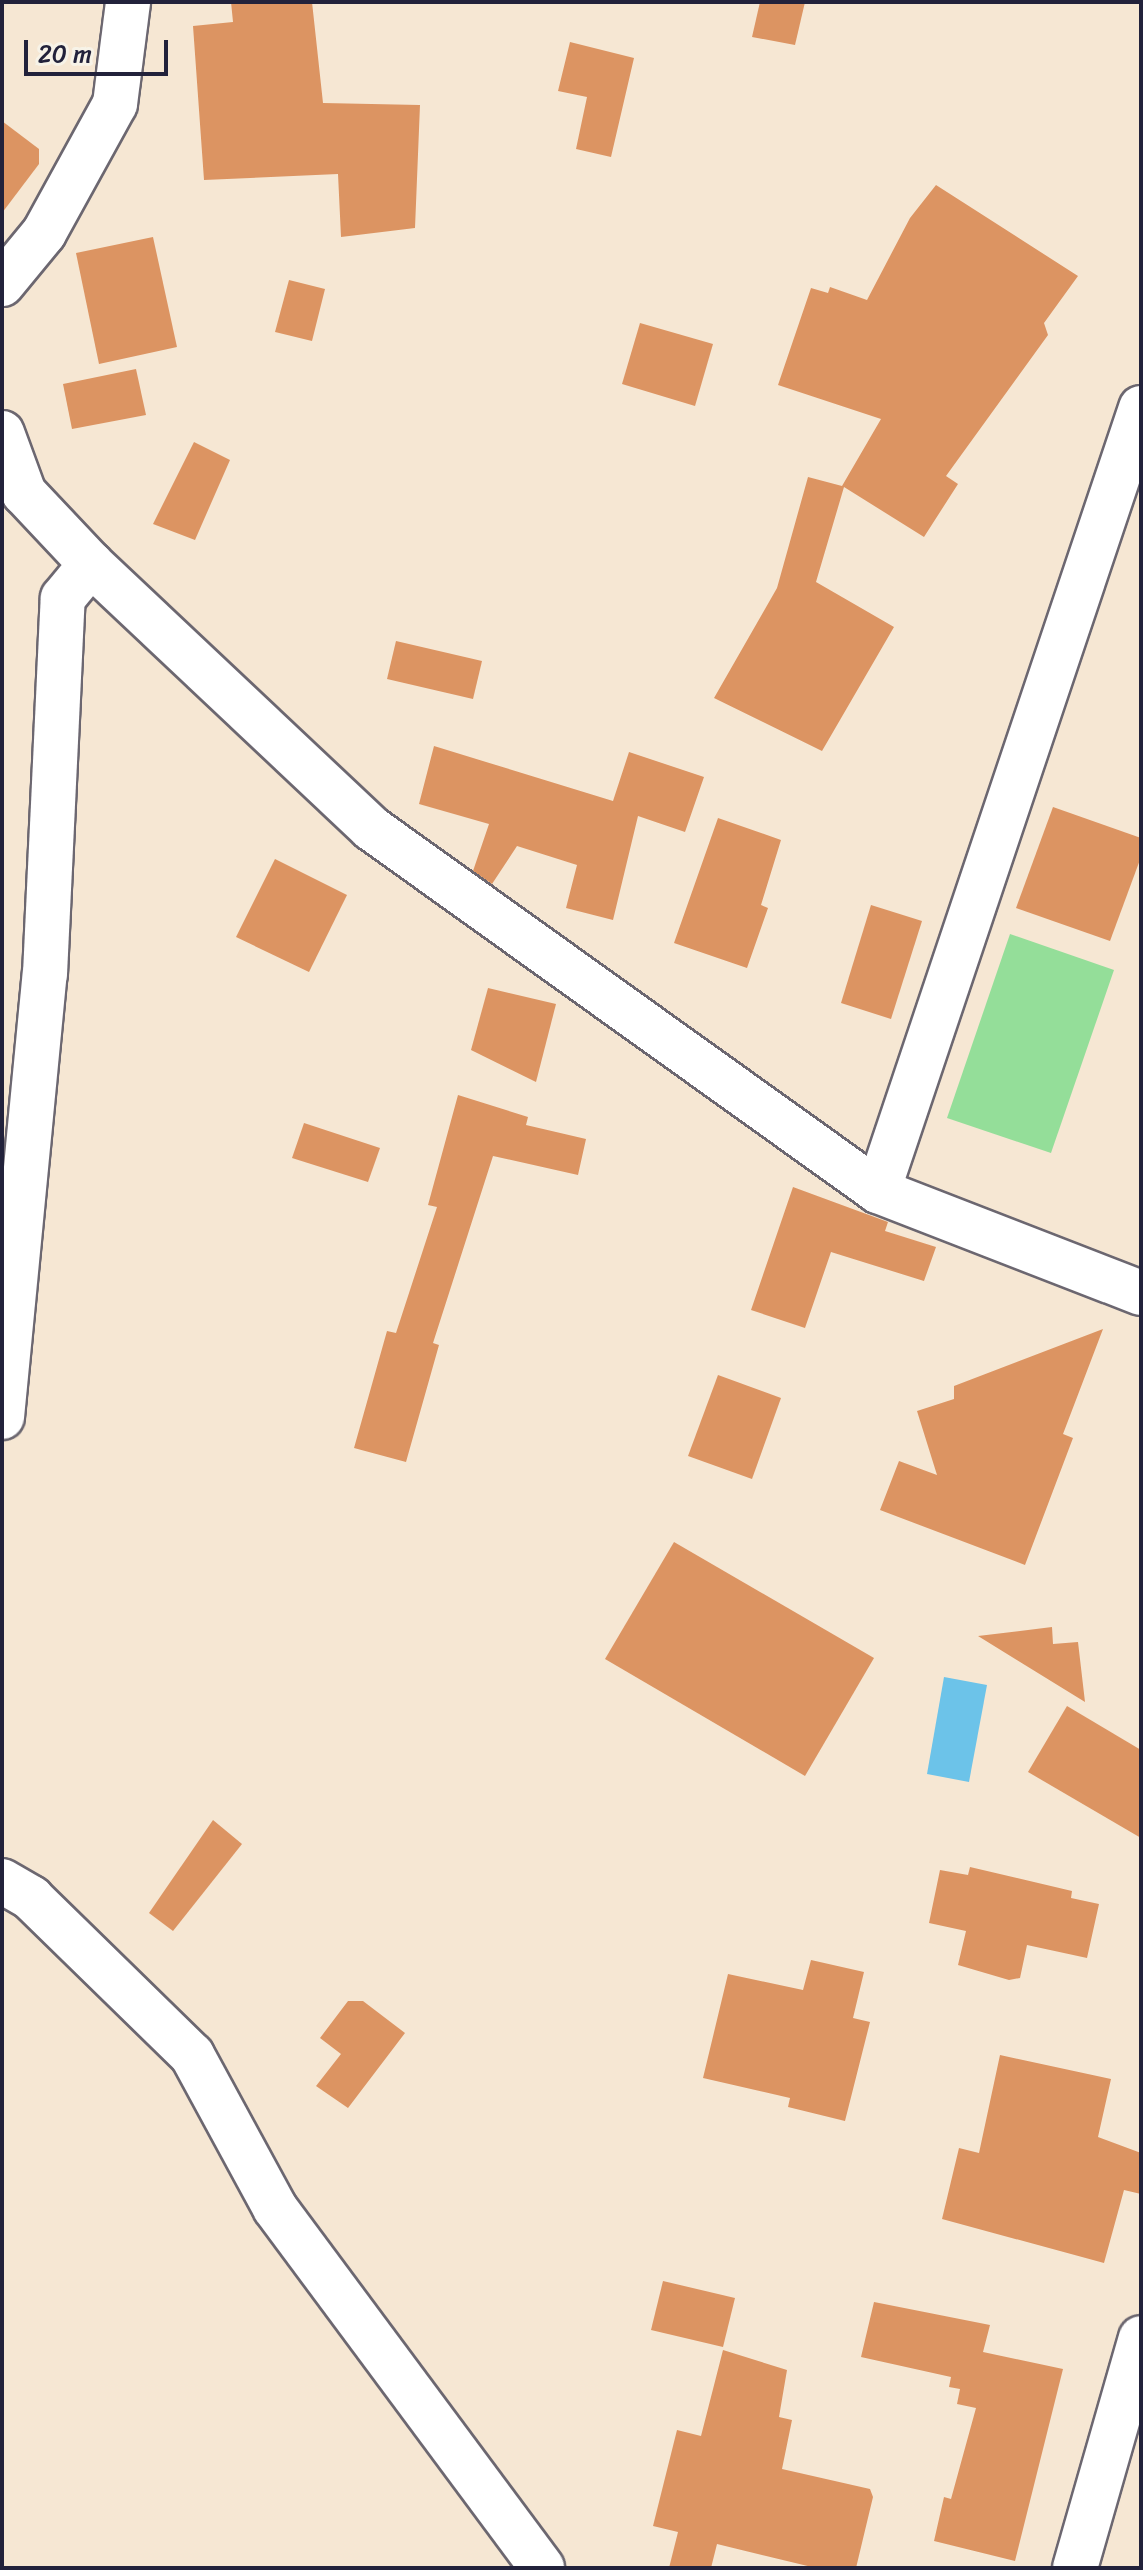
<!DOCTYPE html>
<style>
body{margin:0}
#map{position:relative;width:1143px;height:2570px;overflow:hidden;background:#f6e7d3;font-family:Sriracha,sans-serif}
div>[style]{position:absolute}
.green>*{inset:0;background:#94de99}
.water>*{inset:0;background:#6cc3e9}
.building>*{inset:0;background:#dc9462}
.roads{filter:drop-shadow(2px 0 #6c6770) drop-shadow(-2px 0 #6c6770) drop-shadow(0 2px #6c6770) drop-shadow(0 -2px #6c6770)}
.minor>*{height:44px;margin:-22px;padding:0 22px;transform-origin:22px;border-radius:22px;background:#fff}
span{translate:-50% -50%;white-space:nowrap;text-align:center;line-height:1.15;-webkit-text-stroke:7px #f7f3e8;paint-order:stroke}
.frame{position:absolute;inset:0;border:4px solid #22223b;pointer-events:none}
.scale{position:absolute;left:24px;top:40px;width:144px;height:36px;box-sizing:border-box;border:4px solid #22223b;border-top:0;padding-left:10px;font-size:24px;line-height:28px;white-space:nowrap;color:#22223b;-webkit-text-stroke:6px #f7f3e8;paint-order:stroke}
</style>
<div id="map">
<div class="green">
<i style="clip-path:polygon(1010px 934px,1114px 970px,1051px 1153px,947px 1118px)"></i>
</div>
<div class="water">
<i style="clip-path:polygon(944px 1677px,987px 1685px,969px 1782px,927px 1774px)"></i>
</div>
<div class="building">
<i style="clip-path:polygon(231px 2px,312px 2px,323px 103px,420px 105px,415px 228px,341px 237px,338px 174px,204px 180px,193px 26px,233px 22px)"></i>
<i style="clip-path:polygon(760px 2px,805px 2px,795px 45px,752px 37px)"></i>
<i style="clip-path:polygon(570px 42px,634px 58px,611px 157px,576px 149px,587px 97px,558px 91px)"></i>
<i style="clip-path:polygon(2px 121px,39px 149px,39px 164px,2px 213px)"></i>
<i style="clip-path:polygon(936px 185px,1078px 276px,1044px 323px,1048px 335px,946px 476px,958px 484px,924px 537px,844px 487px,816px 582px,894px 627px,822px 751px,714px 698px,777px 588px,808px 477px,842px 486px,881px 419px,778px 385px,811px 288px,828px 293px,830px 287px,867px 300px,910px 218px)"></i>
<i style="clip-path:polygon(153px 237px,177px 347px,99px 364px,76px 253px)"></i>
<i style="clip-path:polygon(289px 280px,325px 289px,312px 341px,275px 332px)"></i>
<i style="clip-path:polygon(640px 323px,713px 344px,695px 406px,622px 384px)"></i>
<i style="clip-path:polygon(136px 369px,146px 415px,72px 429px,63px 384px)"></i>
<i style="clip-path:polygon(194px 442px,230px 460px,195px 540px,153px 524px)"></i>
<i style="clip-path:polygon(396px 641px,482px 661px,473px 699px,387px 679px)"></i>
<i style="clip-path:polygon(434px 746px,613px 801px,629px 752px,704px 777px,685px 832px,638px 816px,613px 920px,566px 908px,577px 865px,517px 846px,492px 884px,473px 871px,489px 824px,419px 804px)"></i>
<i style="clip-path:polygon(1053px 807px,1141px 838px,1141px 857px,1110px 941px,1016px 908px)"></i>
<i style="clip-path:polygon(718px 818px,781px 840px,761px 905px,768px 908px,747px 968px,674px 943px)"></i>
<i style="clip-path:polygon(275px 859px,347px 895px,309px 972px,236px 937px)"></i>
<i style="clip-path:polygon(871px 905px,922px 921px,891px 1019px,841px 1003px)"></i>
<i style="clip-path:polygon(488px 988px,556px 1004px,536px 1082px,471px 1050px)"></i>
<i style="clip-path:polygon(458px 1095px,528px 1117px,526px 1125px,586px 1139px,578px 1175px,493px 1156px,433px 1343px,439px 1345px,406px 1462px,354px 1448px,387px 1331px,396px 1333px,437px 1207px,428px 1205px)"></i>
<i style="clip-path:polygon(304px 1123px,380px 1148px,368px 1182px,292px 1158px)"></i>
<i style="clip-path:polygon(793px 1187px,888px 1222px,885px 1231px,936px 1247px,924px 1281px,831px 1252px,805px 1328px,751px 1310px)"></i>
<i style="clip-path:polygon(1103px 1329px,1063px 1434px,1073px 1438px,1025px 1565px,880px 1510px,899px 1461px,937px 1475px,917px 1411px,954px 1399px,954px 1386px)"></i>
<i style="clip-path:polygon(718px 1375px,781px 1398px,752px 1479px,688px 1456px)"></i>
<i style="clip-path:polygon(674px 1542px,874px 1658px,805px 1776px,605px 1659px)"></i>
<i style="clip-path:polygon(1052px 1627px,1053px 1644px,1078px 1642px,1085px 1702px,978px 1636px)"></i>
<i style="clip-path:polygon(1067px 1706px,1141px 1750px,1141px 1838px,1028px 1772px)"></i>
<i style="clip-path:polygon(213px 1820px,242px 1844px,173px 1931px,149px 1913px)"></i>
<i style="clip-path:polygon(970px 1867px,1072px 1891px,1071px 1898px,1099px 1904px,1087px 1958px,1027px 1945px,1020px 1978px,1009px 1980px,958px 1965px,966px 1931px,929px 1923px,940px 1870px,968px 1875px)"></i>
<i style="clip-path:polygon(811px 1960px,864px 1972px,853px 2018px,870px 2022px,845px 2121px,788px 2107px,790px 2098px,703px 2078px,728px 1974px,803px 1990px)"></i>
<i style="clip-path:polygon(348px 2001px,363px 2001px,405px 2033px,348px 2108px,316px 2086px,341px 2054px,320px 2038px)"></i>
<i style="clip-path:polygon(1000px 2055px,1111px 2079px,1098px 2137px,1141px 2153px,1141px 2194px,1124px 2190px,1104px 2263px,942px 2219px,959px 2148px,979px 2153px)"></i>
<i style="clip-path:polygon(663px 2281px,735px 2298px,723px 2347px,651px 2330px)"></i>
<i style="clip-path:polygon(874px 2302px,990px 2325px,983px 2352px,1063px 2369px,1015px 2561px,934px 2541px,944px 2497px,951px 2499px,976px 2408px,957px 2404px,960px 2389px,949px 2387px,951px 2377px,861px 2357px)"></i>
<i style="clip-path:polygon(723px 2350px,787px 2370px,779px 2417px,792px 2420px,782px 2469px,870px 2489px,873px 2497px,856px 2568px,816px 2568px,717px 2544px,711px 2568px,669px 2568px,678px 2532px,653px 2526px,677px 2430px,701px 2436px)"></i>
</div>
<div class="roads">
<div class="minor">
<i style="left:2px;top:284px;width:66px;rotate:-50.5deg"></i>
<i style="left:44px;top:233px;width:147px;rotate:-61.2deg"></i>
<i style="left:115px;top:104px;width:103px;rotate:-82.7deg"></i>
<i style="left:2px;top:433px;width:64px;rotate:69.9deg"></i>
<i style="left:24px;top:493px;width:98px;rotate:46.7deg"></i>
<i style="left:91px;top:564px;width:385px;rotate:43.3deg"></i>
<i style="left:371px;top:828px;width:624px;rotate:35.6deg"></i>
<i style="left:878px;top:1191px;width:282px;rotate:21.2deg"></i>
<i style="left:878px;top:1191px;width:826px;rotate:-71.43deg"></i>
<i style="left:2px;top:1417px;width:445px;rotate:-84.5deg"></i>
<i style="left:45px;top:974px;width:376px;rotate:-87.3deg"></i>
<i style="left:63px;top:598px;width:44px;rotate:-50.5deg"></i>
<i style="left:2px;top:1881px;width:34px;rotate:30deg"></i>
<i style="left:31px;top:1898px;width:225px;rotate:44.3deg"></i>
<i style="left:192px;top:2055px;width:174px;rotate:61.5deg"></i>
<i style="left:275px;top:2208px;width:448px;rotate:53.4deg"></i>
<i style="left:1075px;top:2568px;width:239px;rotate:-74deg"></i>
</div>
</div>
<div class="frame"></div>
<div class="scale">20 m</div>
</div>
